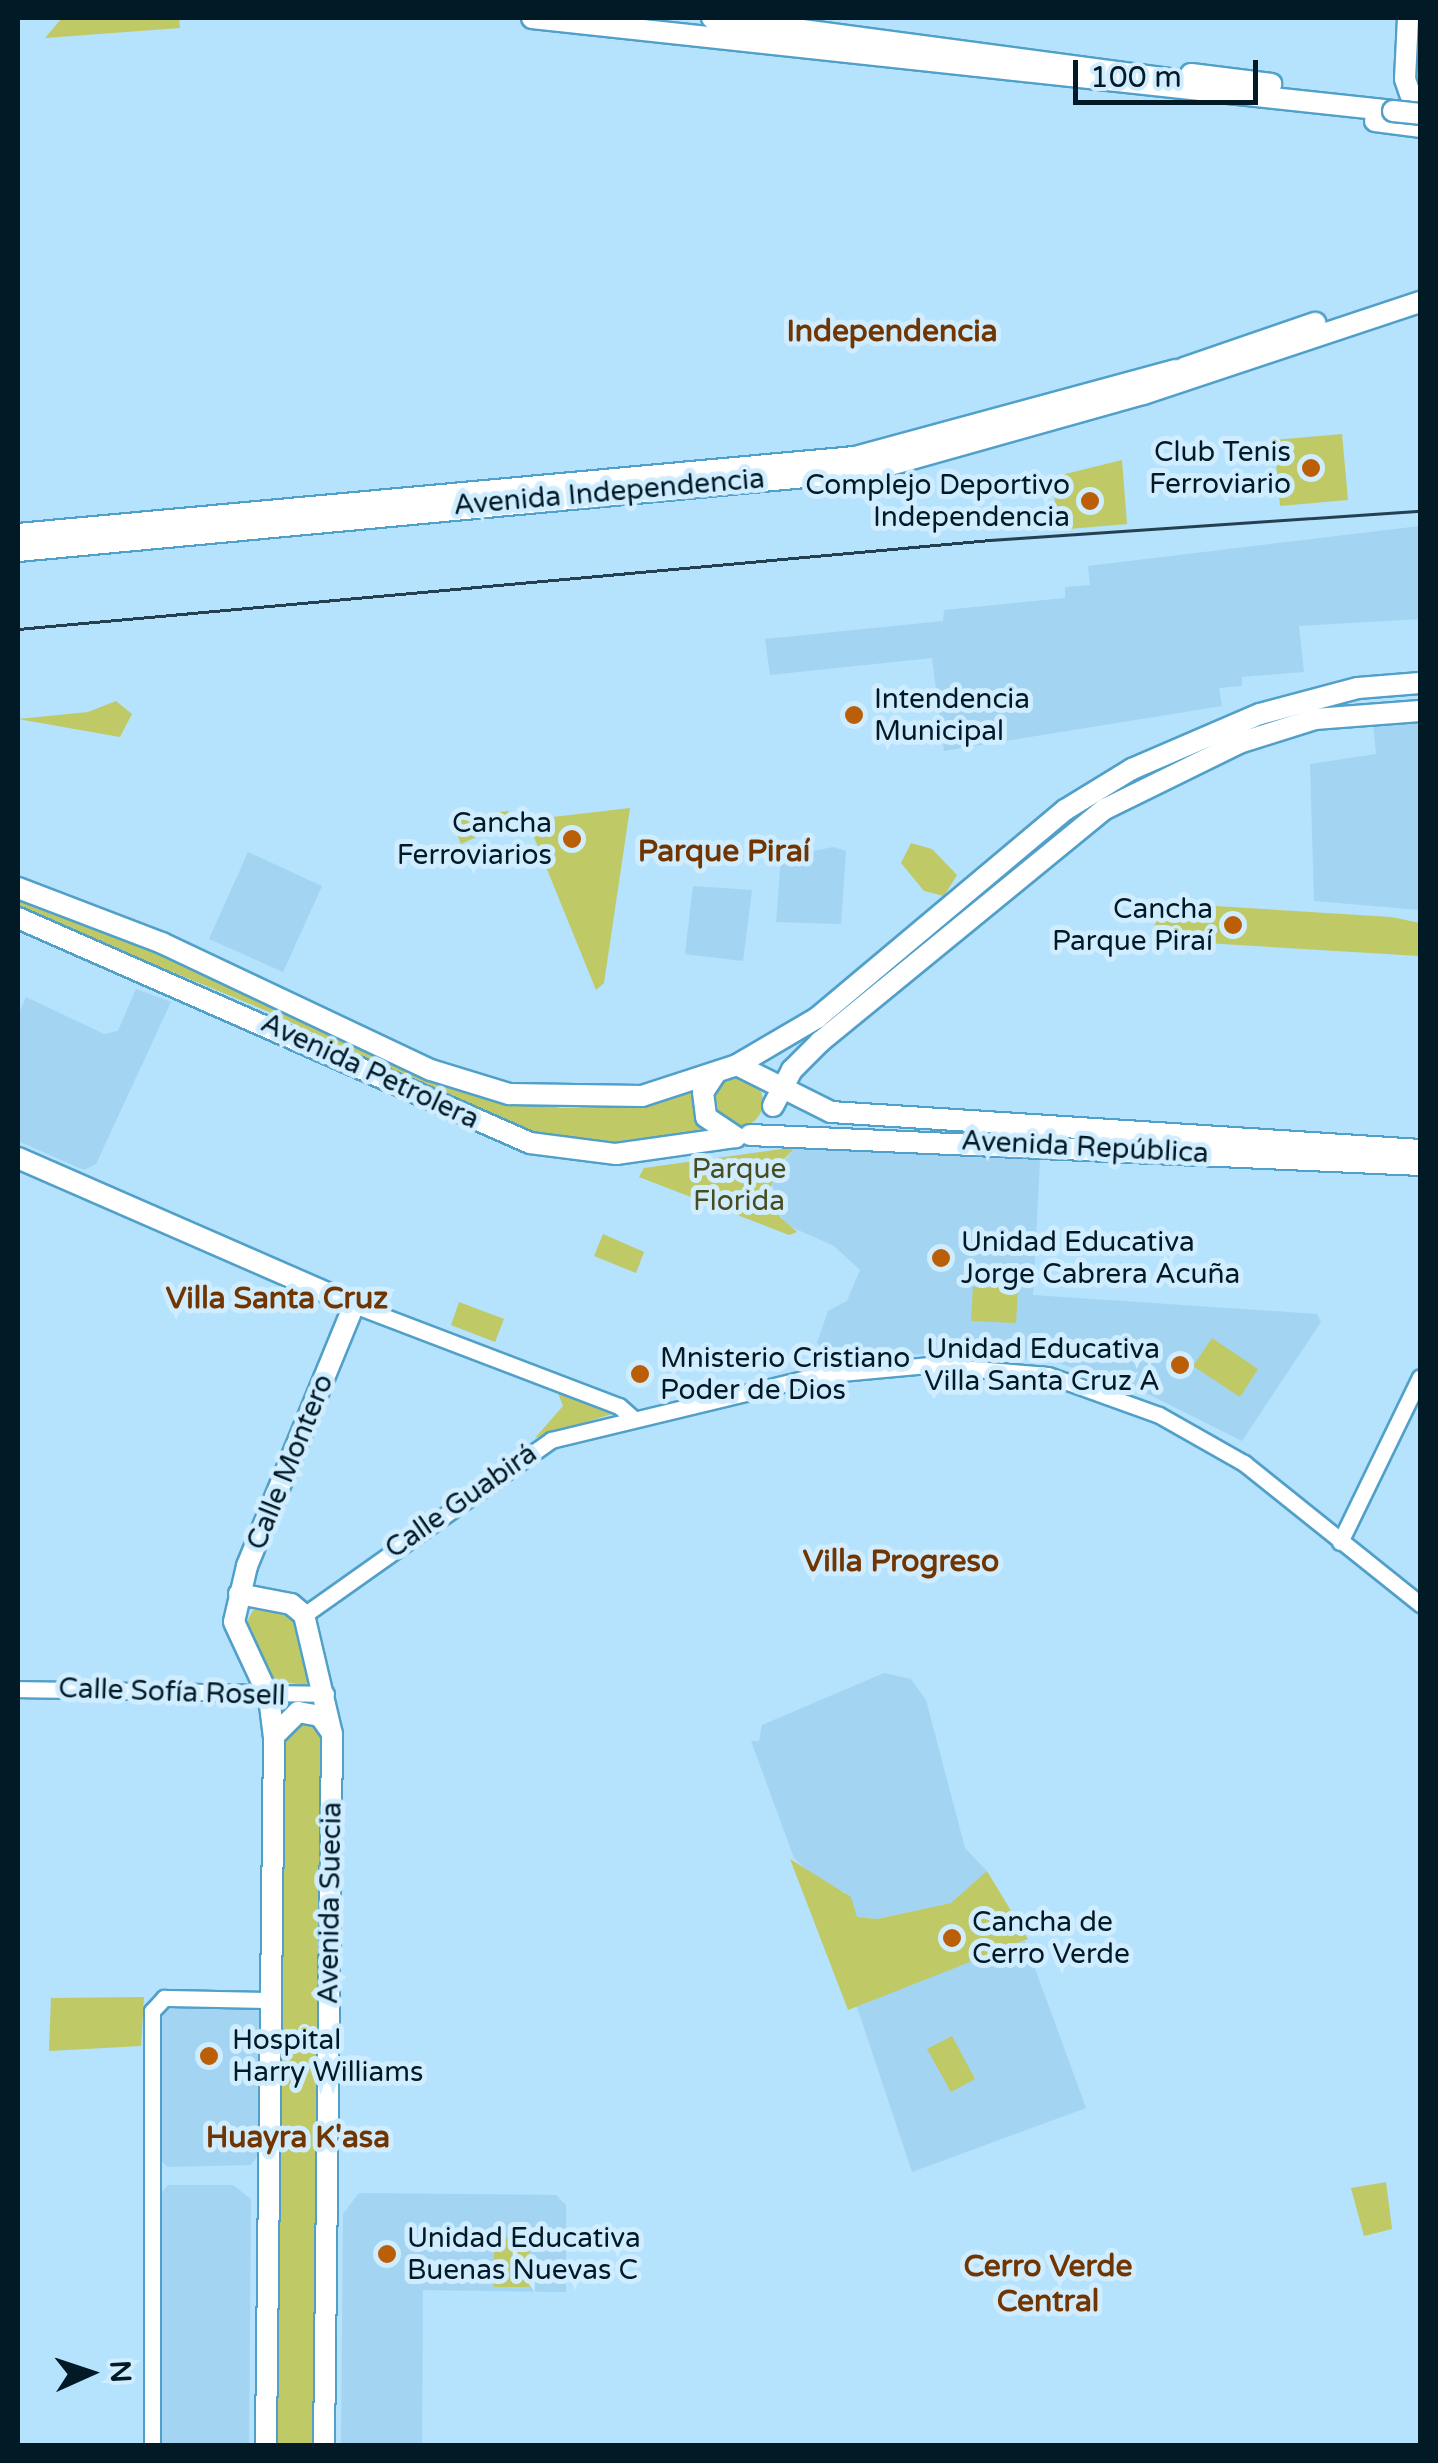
<!DOCTYPE html>
<meta charset="utf-8">
<style>
body{margin:0}
#map{position:relative;width:1438px;height:2463px;overflow:hidden;background:#b5e2fc;font-family:"Varela Round",sans-serif}
div>[style]{position:absolute}
.built>*{inset:0;background:#a3d4f1}
.green>*{inset:0;background:#bfc965}
.round{border-radius:50%}
.roads{filter:drop-shadow(2px 0 #51a0c9) drop-shadow(-2px 0 #51a0c9) drop-shadow(0 2px #51a0c9) drop-shadow(0 -2px #51a0c9)}
.minor>*{height:15px;margin:-7.5px;padding:0 7.5px;transform-origin:7.5px;border-radius:7.5px;background:#fff}
.major>*{height:20px;margin:-10px;padding:0 10px;transform-origin:10px;border-radius:10px;background:#fff}
.tram>*{height:2.5px;margin:-1.25px;padding:0 1.25px;transform-origin:1.25px;border-radius:1.25px;background:#254050}
.bridges{filter:drop-shadow(2px 0 #51a0c9) drop-shadow(-2px 0 #51a0c9) drop-shadow(0 2px #51a0c9) drop-shadow(0 -2px #51a0c9)}
.major-bridge>*{height:20px;margin:-10px;padding:0 10px;transform-origin:10px;border-radius:10px;background:#fff}
.dots>*{width:28px;height:28px;translate:-50% -50%;box-sizing:border-box;border:5px solid #cfedff;border-radius:50%}
span{translate:-50% -50%;white-space:nowrap;text-align:center;line-height:1.15;-webkit-text-stroke:10px #cfedff;paint-order:stroke}
.poi-label{font-size:28px;color:#021926}
.right{translate:-100% -50%;text-align:right}
.left{translate:0 -50%;text-align:left}
.street-label{font-size:28px;color:#021926}
.park-label{font-size:28px;color:#484c1f}
.neighbourhood-label{font-size:30px;color:#703501;font-weight:700}
.frame{position:absolute;inset:0;border:20px solid #021926;pointer-events:none}
.north{position:absolute;left:40px;top:2323px;width:100px;height:100px;-webkit-text-stroke:8px #cfedff;paint-order:stroke;rotate:87deg;font-size:28px;font-weight:700;line-height:40px;text-align:center;color:#021926}
.north::after{content:'';display:block;margin:auto;width:35px;height:45px;background:#021926;clip-path:polygon(50% 0,100% 100%,50% 72%,0 100%)}
.scale{position:absolute;left:1073px;top:60px;width:185px;height:45px;box-sizing:border-box;border:5px solid #021926;border-top:0;padding-left:12px;font-size:30px;line-height:35px;white-space:nowrap;color:#021926;-webkit-text-stroke:8px #cfedff;paint-order:stroke}
</style>
<div id="map">
<div class="built">
<i style="clip-path:polygon(1420px 526px,1420px 619px,1299px 626px,1304px 672px,1242px 677px,1242px 686px,1219px 688px,1222px 706px,944px 751px,932px 658px,770px 675px,765px 639px,943px 621px,944px 610px,1065px 598px,1065px 587px,1090px 585px,1088px 566px)"></i>
<i style="clip-path:polygon(1420px 719px,1420px 910px,1314px 901px,1310px 764px,1376px 754px,1373px 722px)"></i>
<i style="clip-path:polygon(833px 847px,846px 851px,841px 924px,776px 922px,781px 858px)"></i>
<i style="clip-path:polygon(248px 852px,322px 886px,283px 972px,209px 939px)"></i>
<i style="clip-path:polygon(693px 886px,752px 890px,743px 961px,685px 954px)"></i>
<i style="clip-path:polygon(136px 989px,171px 1002px,96px 1164px,84px 1170px,18px 1141px,18px 1015px,26px 997px,104px 1034px,118px 1031px)"></i>
<i style="clip-path:polygon(796px 1147px,1040px 1160px,1033px 1295px,1317px 1314px,1321px 1322px,1242px 1441px,1138px 1389px,1049px 1360px,902px 1353px,834px 1359px,817px 1343px,828px 1311px,847px 1301px,860px 1270px,834px 1246px,787px 1225px,775px 1208px,772px 1176px)"></i>
<i style="clip-path:polygon(884px 1673px,911px 1679px,926px 1700px,965px 1848px,987px 1871px,971px 1893px,951px 1903px,877px 1919px,856px 1917px,845px 1892px,820px 1883px,794px 1858px,751px 1741px,759px 1741px,762px 1725px)"></i>
<i style="clip-path:polygon(1025px 1941px,1086px 2108px,912px 2172px,855px 2001px)"></i>
<i style="clip-path:polygon(169px 2003px,259px 2007px,258px 2155px,251px 2165px,167px 2167px,160px 2159px,160px 2013px)"></i>
<i style="clip-path:polygon(168px 2185px,233px 2185px,251px 2199px,249px 2445px,158px 2446px,161px 2193px)"></i>
<i style="clip-path:polygon(359px 2193px,556px 2195px,566px 2205px,566px 2292px,423px 2290px,422px 2445px,341px 2446px,343px 2214px)"></i>
</div>
<div class="green">
<i style="clip-path:polygon(179px 18px,180px 28px,45px 38px,61px 19px)"></i>
<i style="clip-path:polygon(1342px 434px,1348px 500px,1280px 506px,1274px 440px)"></i>
<i style="clip-path:polygon(1122px 460px,1127px 524px,1057px 530px,1053px 477px)"></i>
<i style="clip-path:polygon(116px 701px,132px 714px,120px 737px,18px 719px,88px 712px)"></i>
<i style="clip-path:polygon(630px 808px,604px 983px,596px 990px,527px 820px)"></i>
<i style="clip-path:polygon(508px 811px,512px 821px,461px 844px,450px 818px)"></i>
<i style="clip-path:polygon(911px 843px,932px 849px,957px 875px,944px 896px,924px 891px,901px 863px)"></i>
<i style="clip-path:polygon(18px 896px,154px 949px,459px 1090px,561px 1108px,635px 1106px,695px 1092px,694px 1111px,707px 1130px,604px 1143px,523px 1133px,269px 1012px,18px 908px)"></i>
<i style="clip-path:polygon(1167px 903px,1391px 917px,1420px 923px,1420px 956px,1156px 940px,1151px 932px)"></i>
<i class="round" style="left:713px;top:1077px;width:50px;height:50px"></i>
<i style="clip-path:polygon(796px 1147px,776px 1167px,771px 1189px,780px 1217px,797px 1232px,789px 1235px,639px 1177px,644px 1168px)"></i>
<i style="clip-path:polygon(603px 1234px,644px 1252px,636px 1273px,594px 1256px)"></i>
<i style="clip-path:polygon(973px 1287px,1018px 1289px,1016px 1323px,971px 1321px)"></i>
<i style="clip-path:polygon(459px 1302px,504px 1319px,495px 1342px,451px 1325px)"></i>
<i style="clip-path:polygon(1212px 1338px,1258px 1369px,1240px 1397px,1193px 1366px)"></i>
<i style="clip-path:polygon(556px 1388px,615px 1413px,535px 1438px,563px 1406px)"></i>
<i style="clip-path:polygon(253px 1610px,288px 1612px,299px 1624px,311px 1678px,305px 1685px,270px 1680px,245px 1626px)"></i>
<i style="clip-path:polygon(307px 1718px,323px 1729px,316px 2445px,274px 2446px,282px 1732px)"></i>
<i style="clip-path:polygon(790px 1859px,851px 1897px,857px 1917px,877px 1919px,951px 1903px,987px 1871px,1028px 1939px,848px 2010px)"></i>
<i style="clip-path:polygon(144px 1997px,141px 2046px,49px 2051px,51px 1998px)"></i>
<i style="clip-path:polygon(952px 2036px,975px 2079px,951px 2092px,927px 2049px)"></i>
<i style="clip-path:polygon(1386px 2182px,1392px 2229px,1364px 2236px,1351px 2188px)"></i>
<i style="clip-path:polygon(494px 2237px,529px 2237px,529px 2287px,494px 2287px)"></i>
</div>
<div class="roads">
<div class="minor">
<i style="left:354px;top:1305px;width:284px;rotate:20.9deg"></i>
<i style="left:619px;top:1406px;width:18px;rotate:41deg"></i>
<i style="left:1340px;top:1542px;width:183px;rotate:-64.1deg"></i>
<i style="left:304px;top:1615px;width:303px;rotate:-35.3deg"></i>
<i style="left:551px;top:1440px;width:276px;rotate:-13.6deg"></i>
<i style="left:819px;top:1375px;width:109px;rotate:-5.2deg"></i>
<i style="left:928px;top:1365px;width:120px;rotate:4.8deg"></i>
<i style="left:1048px;top:1375px;width:118px;rotate:19.8deg"></i>
<i style="left:1159px;top:1415px;width:98px;rotate:29.5deg"></i>
<i style="left:1244px;top:1463px;width:226px;rotate:38.7deg"></i>
<i style="left:18px;top:1689px;width:308px;rotate:0.9deg"></i>
<i style="left:152px;top:2446px;width:435px;rotate:-90deg"></i>
<i style="left:152px;top:2011px;width:18px;rotate:-47deg"></i>
<i style="left:164px;top:1998px;width:107px;rotate:1.1deg"></i>
</div>
<div class="major">
<i style="left:532px;top:18px;width:866px;rotate:6.16deg"></i>
<i style="left:712px;top:18px;width:497px;rotate:7.6deg"></i>
<i style="left:1408px;top:18px;width:61px;rotate:92.8deg"></i>
<i style="left:1405px;top:79px;width:46px;rotate:71.2deg"></i>
<i style="left:1191px;top:74px;width:81px;rotate:7.1deg"></i>
<i style="left:1375px;top:121px;width:45px;rotate:7.6deg"></i>
<i style="left:1184px;top:368px;width:139px;rotate:-19deg"></i>
<i style="left:18px;top:534px;width:841px;rotate:-5.26deg"></i>
<i style="left:855px;top:457px;width:332px;rotate:-15.2deg"></i>
<i style="left:18px;top:551px;width:855px;rotate:-5.37deg"></i>
<i style="left:869px;top:471px;width:285px;rotate:-15.7deg"></i>
<i style="left:1143px;top:394px;width:292px;rotate:-18.4deg"></i>
<i style="left:18px;top:888px;width:154px;rotate:20.9deg"></i>
<i style="left:162px;top:943px;width:297px;rotate:25.3deg"></i>
<i style="left:431px;top:1070px;width:82px;rotate:17.1deg"></i>
<i style="left:509px;top:1094px;width:133px;rotate:0.9deg"></i>
<i style="left:642px;top:1096px;width:100px;rotate:-18.1deg"></i>
<i style="left:737px;top:1065px;width:105px;rotate:26.6deg"></i>
<i style="left:831px;top:1112px;width:590px;rotate:3.69deg"></i>
<i style="left:18px;top:918px;width:559px;rotate:23.72deg"></i>
<i style="left:530px;top:1143px;width:87px;rotate:7.3deg"></i>
<i style="left:616px;top:1154px;width:120px;rotate:-8.1deg"></i>
<i style="left:737px;top:1065px;width:93px;rotate:-30.4deg"></i>
<i style="left:817px;top:1018px;width:324px;rotate:-40deg"></i>
<i style="left:1065px;top:810px;width:79px;rotate:-31.5deg"></i>
<i style="left:1132px;top:769px;width:139px;rotate:-23.3deg"></i>
<i style="left:1260px;top:714px;width:101px;rotate:-14.9deg"></i>
<i style="left:1358px;top:688px;width:62px;rotate:-4.6deg"></i>
<i style="left:716px;top:1073px;width:23px;rotate:124deg"></i>
<i style="left:703px;top:1092px;width:25px;rotate:83deg"></i>
<i style="left:706px;top:1117px;width:36px;rotate:34deg"></i>
<i style="left:773px;top:1106px;width:41px;rotate:-62.2deg"></i>
<i style="left:792px;top:1070px;width:40px;rotate:-45deg"></i>
<i style="left:820px;top:1042px;width:368px;rotate:-39.3deg"></i>
<i style="left:1105px;top:809px;width:149px;rotate:-26.2deg"></i>
<i style="left:1239px;top:743px;width:80px;rotate:-17.5deg"></i>
<i style="left:1315px;top:719px;width:105px;rotate:-4.4deg"></i>
<i style="left:750px;top:1135px;width:671px;rotate:2.56deg"></i>
<i style="left:18px;top:1158px;width:367px;rotate:23.6deg"></i>
<i style="left:354px;top:1305px;width:282px;rotate:112.3deg"></i>
<i style="left:247px;top:1566px;width:57px;rotate:103.1deg"></i>
<i style="left:234px;top:1622px;width:83px;rotate:65deg"></i>
<i style="left:269px;top:1697px;width:39px;rotate:83deg"></i>
<i style="left:274px;top:1736px;width:710px;rotate:90.65deg"></i>
<i style="left:239px;top:1594px;width:53px;rotate:10.9deg"></i>
<i style="left:291px;top:1604px;width:17px;rotate:40deg"></i>
<i style="left:304px;top:1615px;width:122px;rotate:76.8deg"></i>
<i style="left:332px;top:1734px;width:712px;rotate:90.64deg"></i>
<i style="left:274px;top:1736px;width:34px;rotate:-45deg"></i>
<i style="left:298px;top:1712px;width:22px;rotate:10deg"></i>
<i style="left:320px;top:1716px;width:19px;rotate:55deg"></i>
</div>
</div>
<div class="tram">
<i style="left:18px;top:629px;width:976px;rotate:-5.23deg"></i>
<i style="left:990px;top:540px;width:431px;rotate:-3.9deg"></i>
</div>
<div class="bridges">
<div class="major-bridge">
<i style="left:1393px;top:111px;width:27px;rotate:6deg"></i>
</div>
</div>
<div class="dots">
<i style="left:1311px;top:468px;background:#ba5e07"></i>
<i style="left:1090px;top:501px;background:#ba5e07"></i>
<i style="left:854px;top:715px;background:#ba5e07"></i>
<i style="left:572px;top:839px;background:#ba5e07"></i>
<i style="left:1233px;top:925px;background:#ba5e07"></i>
<i style="left:941px;top:1258px;background:#ba5e07"></i>
<i style="left:1180px;top:1365px;background:#ba5e07"></i>
<i style="left:640px;top:1374px;background:#ba5e07"></i>
<i style="left:952px;top:1938px;background:#ba5e07"></i>
<i style="left:209px;top:2056px;background:#ba5e07"></i>
<i style="left:387px;top:2254px;background:#ba5e07"></i>
</div>
<div class="poi-label">
<span class="right" style="left:1291px;top:468px">Club Tenis<br>Ferroviario</span>
<span class="right" style="left:1070px;top:501px">Complejo Deportivo<br>Independencia</span>
<span class="left" style="left:874px;top:715px">Intendencia<br>Municipal</span>
<span class="right" style="left:552px;top:839px">Cancha<br>Ferroviarios</span>
<span class="right" style="left:1213px;top:925px">Cancha<br>Parque Piraí</span>
<span class="left" style="left:961px;top:1258px">Unidad Educativa<br>Jorge Cabrera Acuña</span>
<span class="right" style="left:1160px;top:1365px">Unidad Educativa<br>Villa Santa Cruz A</span>
<span class="left" style="left:660px;top:1374px">Mnisterio Cristiano<br>Poder de Dios</span>
<span class="left" style="left:972px;top:1938px">Cancha de<br>Cerro Verde</span>
<span class="left" style="left:232px;top:2056px">Hospital<br>Harry Williams</span>
<span class="left" style="left:407px;top:2254px">Unidad Educativa<br>Buenas Nuevas C</span>
</div>
<div class="street-label">
<span style="left:609px;top:492px;rotate:-5deg">Avenida Independencia</span>
<span style="left:370px;top:1071px;rotate:25deg">Avenida Petrolera</span>
<span style="left:1085px;top:1147px;rotate:3deg">Avenida República</span>
<span style="left:290px;top:1462px;rotate:-68deg">Calle Montero</span>
<span style="left:461px;top:1501px;rotate:-35deg">Calle Guabirá</span>
<span style="left:172px;top:1692px;rotate:2deg">Calle Sofía Rosell</span>
<span style="left:330px;top:1903px;rotate:-89deg">Avenida Suecia</span>
</div>
<div class="park-label">
<span style="left:739px;top:1185px">Parque<br>Florida</span>
</div>
<div class="neighbourhood-label">
<span style="left:892px;top:332px">Independencia</span>
<span style="left:724px;top:852px">Parque Piraí</span>
<span style="left:277px;top:1299px">Villa Santa Cruz</span>
<span style="left:901px;top:1562px">Villa Progreso</span>
<span style="left:298px;top:2138px">Huayra K'asa</span>
<span style="left:1048px;top:2284px">Cerro Verde<br>Central</span>
</div>
<div class="frame"></div>
<div class="north">N</div>
<div class="scale">100 m</div>
</div>
